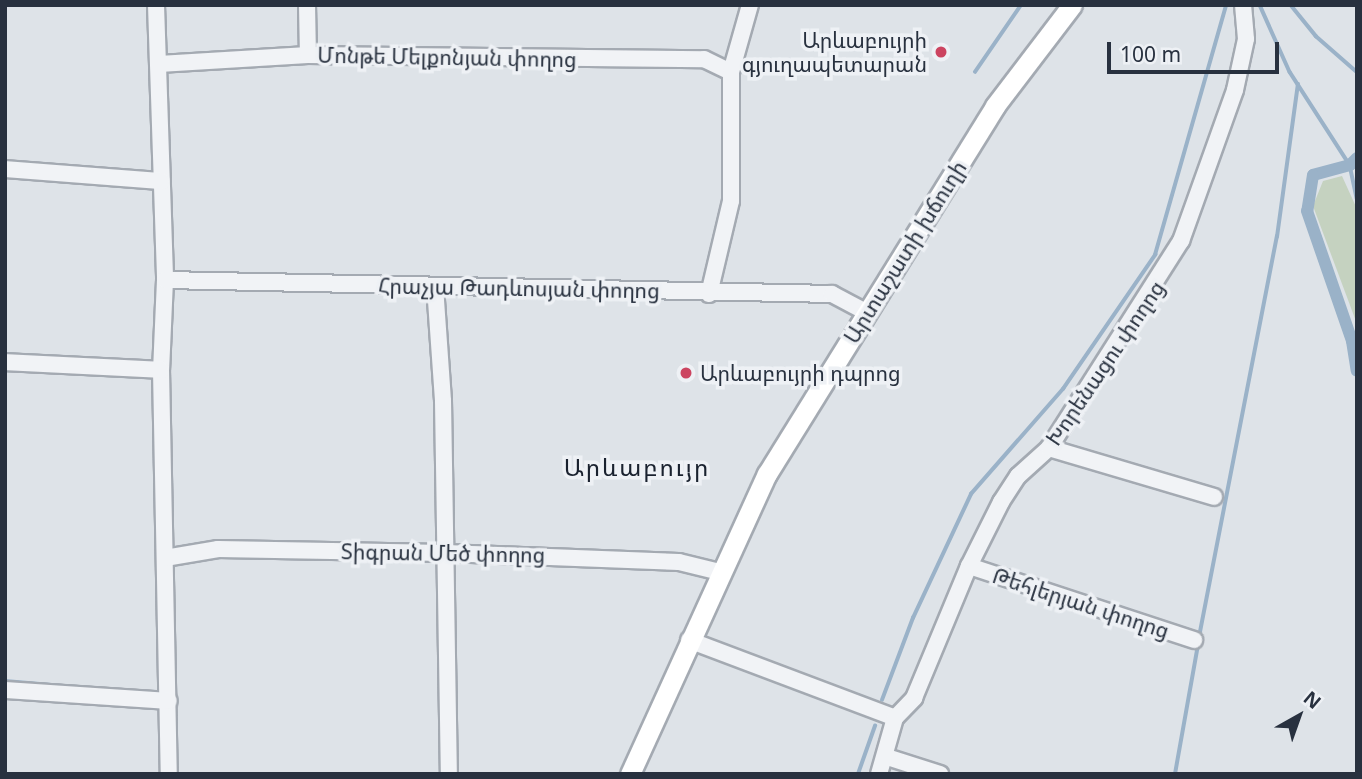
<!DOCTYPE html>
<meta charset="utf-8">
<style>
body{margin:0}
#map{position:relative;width:1362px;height:779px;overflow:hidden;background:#dee3e8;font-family:"Noto Sans","Noto Sans Armenian",sans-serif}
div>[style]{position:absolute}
.green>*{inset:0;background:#c5d2c0}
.stream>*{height:3.5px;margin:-1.75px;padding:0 1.75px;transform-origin:1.75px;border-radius:1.75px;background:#9ab2c8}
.canal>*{height:12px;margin:-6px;padding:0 6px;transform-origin:6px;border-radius:6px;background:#9ab2c8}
.roads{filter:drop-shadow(2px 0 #a4aab2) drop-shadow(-2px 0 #a4aab2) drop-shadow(0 2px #a4aab2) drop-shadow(0 -2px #a4aab2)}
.minor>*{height:16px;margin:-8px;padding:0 8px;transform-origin:8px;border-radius:8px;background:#f1f3f6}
.major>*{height:19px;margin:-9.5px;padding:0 9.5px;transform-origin:9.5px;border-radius:9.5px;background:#fff}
.dots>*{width:19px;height:19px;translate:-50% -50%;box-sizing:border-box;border:4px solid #eef1f5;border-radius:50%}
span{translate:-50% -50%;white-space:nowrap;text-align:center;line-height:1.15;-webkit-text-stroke:7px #eef1f5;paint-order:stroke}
.poi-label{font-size:21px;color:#28313f}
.right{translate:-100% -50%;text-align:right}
.left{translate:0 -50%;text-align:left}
.street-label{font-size:21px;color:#28313f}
.quarter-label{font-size:24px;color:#1a222f;letter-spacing:2px}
.frame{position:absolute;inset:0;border:7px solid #28313f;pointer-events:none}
.north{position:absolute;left:1264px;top:681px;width:70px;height:70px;-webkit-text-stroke:5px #eef1f5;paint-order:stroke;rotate:40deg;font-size:19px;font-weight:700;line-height:28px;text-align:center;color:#28313f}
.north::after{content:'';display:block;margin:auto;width:24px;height:32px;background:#28313f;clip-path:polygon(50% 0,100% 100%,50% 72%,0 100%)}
.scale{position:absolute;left:1107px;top:42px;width:172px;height:32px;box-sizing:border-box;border:4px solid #28313f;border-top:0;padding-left:9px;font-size:21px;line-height:24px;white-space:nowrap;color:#28313f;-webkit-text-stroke:5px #eef1f5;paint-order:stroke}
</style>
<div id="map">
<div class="green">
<i style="clip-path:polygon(1342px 176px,1357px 209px,1357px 324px,1313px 206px,1323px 181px)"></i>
</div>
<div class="stream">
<i style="left:1260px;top:5px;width:73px;rotate:65.9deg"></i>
<i style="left:1290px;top:72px;width:111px;rotate:57.2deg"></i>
<i style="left:1350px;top:165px;width:34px;rotate:78deg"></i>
<i style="left:1291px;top:5px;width:40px;rotate:51deg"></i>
<i style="left:1316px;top:36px;width:55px;rotate:41.3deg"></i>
<i style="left:975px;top:72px;width:81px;rotate:-55.5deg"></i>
<i style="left:1199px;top:637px;width:408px;rotate:-79deg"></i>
<i style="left:1277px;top:237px;width:154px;rotate:-82.2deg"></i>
<i style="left:5px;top:681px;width:58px;rotate:4.9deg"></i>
<i style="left:882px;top:700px;width:88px;rotate:-69.3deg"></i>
<i style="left:913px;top:618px;width:137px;rotate:-64.9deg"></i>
<i style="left:971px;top:494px;width:140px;rotate:-48.8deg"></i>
<i style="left:1063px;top:389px;width:163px;rotate:-55.5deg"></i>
<i style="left:1155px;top:255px;width:260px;rotate:-74.1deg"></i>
<i style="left:858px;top:774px;width:51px;rotate:-70.5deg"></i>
<i style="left:1175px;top:774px;width:131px;rotate:-79.9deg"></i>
</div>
<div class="canal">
<i style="left:1357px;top:158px;width:10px;rotate:135deg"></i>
<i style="left:1350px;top:165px;width:38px;rotate:165deg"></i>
<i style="left:1313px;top:175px;width:36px;rotate:99deg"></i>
<i style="left:1307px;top:211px;width:138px;rotate:70.9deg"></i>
<i style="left:1352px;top:341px;width:30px;rotate:81deg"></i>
</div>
<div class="roads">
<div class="minor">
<i style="left:156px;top:5px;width:275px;rotate:88.1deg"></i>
<i style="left:165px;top:280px;width:90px;rotate:92.5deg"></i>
<i style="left:161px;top:370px;width:404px;rotate:88.9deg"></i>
<i style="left:307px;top:5px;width:50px;rotate:88.9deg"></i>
<i style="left:159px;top:64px;width:149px;rotate:-3.5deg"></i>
<i style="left:308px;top:55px;width:396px;rotate:0.6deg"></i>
<i style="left:704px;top:59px;width:30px;rotate:26deg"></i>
<i style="left:5px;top:169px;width:157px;rotate:4.4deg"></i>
<i style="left:165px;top:280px;width:667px;rotate:1.2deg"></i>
<i style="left:832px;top:294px;width:40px;rotate:28deg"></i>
<i style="left:435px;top:286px;width:115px;rotate:86deg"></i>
<i style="left:443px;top:401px;width:373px;rotate:89.1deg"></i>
<i style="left:709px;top:294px;width:96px;rotate:-76.7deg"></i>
<i style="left:731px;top:201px;width:129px;rotate:-90deg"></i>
<i style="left:731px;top:72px;width:70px;rotate:-74.2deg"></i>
<i style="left:5px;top:362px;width:156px;rotate:2.9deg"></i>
<i style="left:1049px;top:448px;width:172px;rotate:16.5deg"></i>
<i style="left:165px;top:558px;width:54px;rotate:-9.6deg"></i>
<i style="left:218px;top:549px;width:227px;rotate:1deg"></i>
<i style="left:445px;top:553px;width:234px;rotate:2.2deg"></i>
<i style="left:679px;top:562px;width:42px;rotate:13.7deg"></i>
<i style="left:969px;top:566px;width:237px;rotate:18.2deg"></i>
<i style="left:689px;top:640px;width:220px;rotate:20.7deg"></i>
<i style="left:5px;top:690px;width:164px;rotate:3.8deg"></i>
<i style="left:887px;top:757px;width:56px;rotate:17.8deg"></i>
<i style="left:879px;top:774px;width:58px;rotate:-74.1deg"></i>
<i style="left:895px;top:718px;width:28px;rotate:-46deg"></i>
<i style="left:914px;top:698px;width:143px;rotate:-67.4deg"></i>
<i style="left:969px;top:566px;width:72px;rotate:-63.4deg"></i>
<i style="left:1001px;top:502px;width:31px;rotate:-57deg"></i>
<i style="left:1018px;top:476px;width:42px;rotate:-42.1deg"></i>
<i style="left:1049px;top:448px;width:246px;rotate:-57.5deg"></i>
<i style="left:1181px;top:241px;width:160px;rotate:-70.3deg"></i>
<i style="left:1235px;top:90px;width:52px;rotate:-77.8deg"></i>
<i style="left:1246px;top:39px;width:34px;rotate:-95deg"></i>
</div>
<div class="major">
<i style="left:630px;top:774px;width:330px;rotate:-65.5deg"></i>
<i style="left:767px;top:474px;width:433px;rotate:-58.2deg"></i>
<i style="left:995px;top:106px;width:127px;rotate:-52.7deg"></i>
</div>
</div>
<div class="dots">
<i style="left:941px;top:52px;background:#cc4460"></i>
<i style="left:686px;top:373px;background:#cc4460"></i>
</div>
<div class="poi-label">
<span class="right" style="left:927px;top:52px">Արևաբույրի<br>գյուղապետարան</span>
<span class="left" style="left:700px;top:373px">Արևաբույրի դպրոց</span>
</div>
<div class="street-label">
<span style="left:447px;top:57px;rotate:1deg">Մոնթե Մելքոնյան փողոց</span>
<span style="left:905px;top:252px;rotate:-58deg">Արտաշատի խճուղի</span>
<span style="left:519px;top:288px;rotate:1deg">Հրաչյա Թադևոսյան փողոց</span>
<span style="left:1105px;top:363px;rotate:-56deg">Խորենացու փողոց</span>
<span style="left:443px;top:553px;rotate:1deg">Տիգրան Մեծ փողոց</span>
<span style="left:1081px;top:603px;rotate:18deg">Թեհլերյան փողոց</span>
</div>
<div class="quarter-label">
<span style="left:637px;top:467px">Արևաբույր</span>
</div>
<div class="frame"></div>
<div class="north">N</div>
<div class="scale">100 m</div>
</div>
